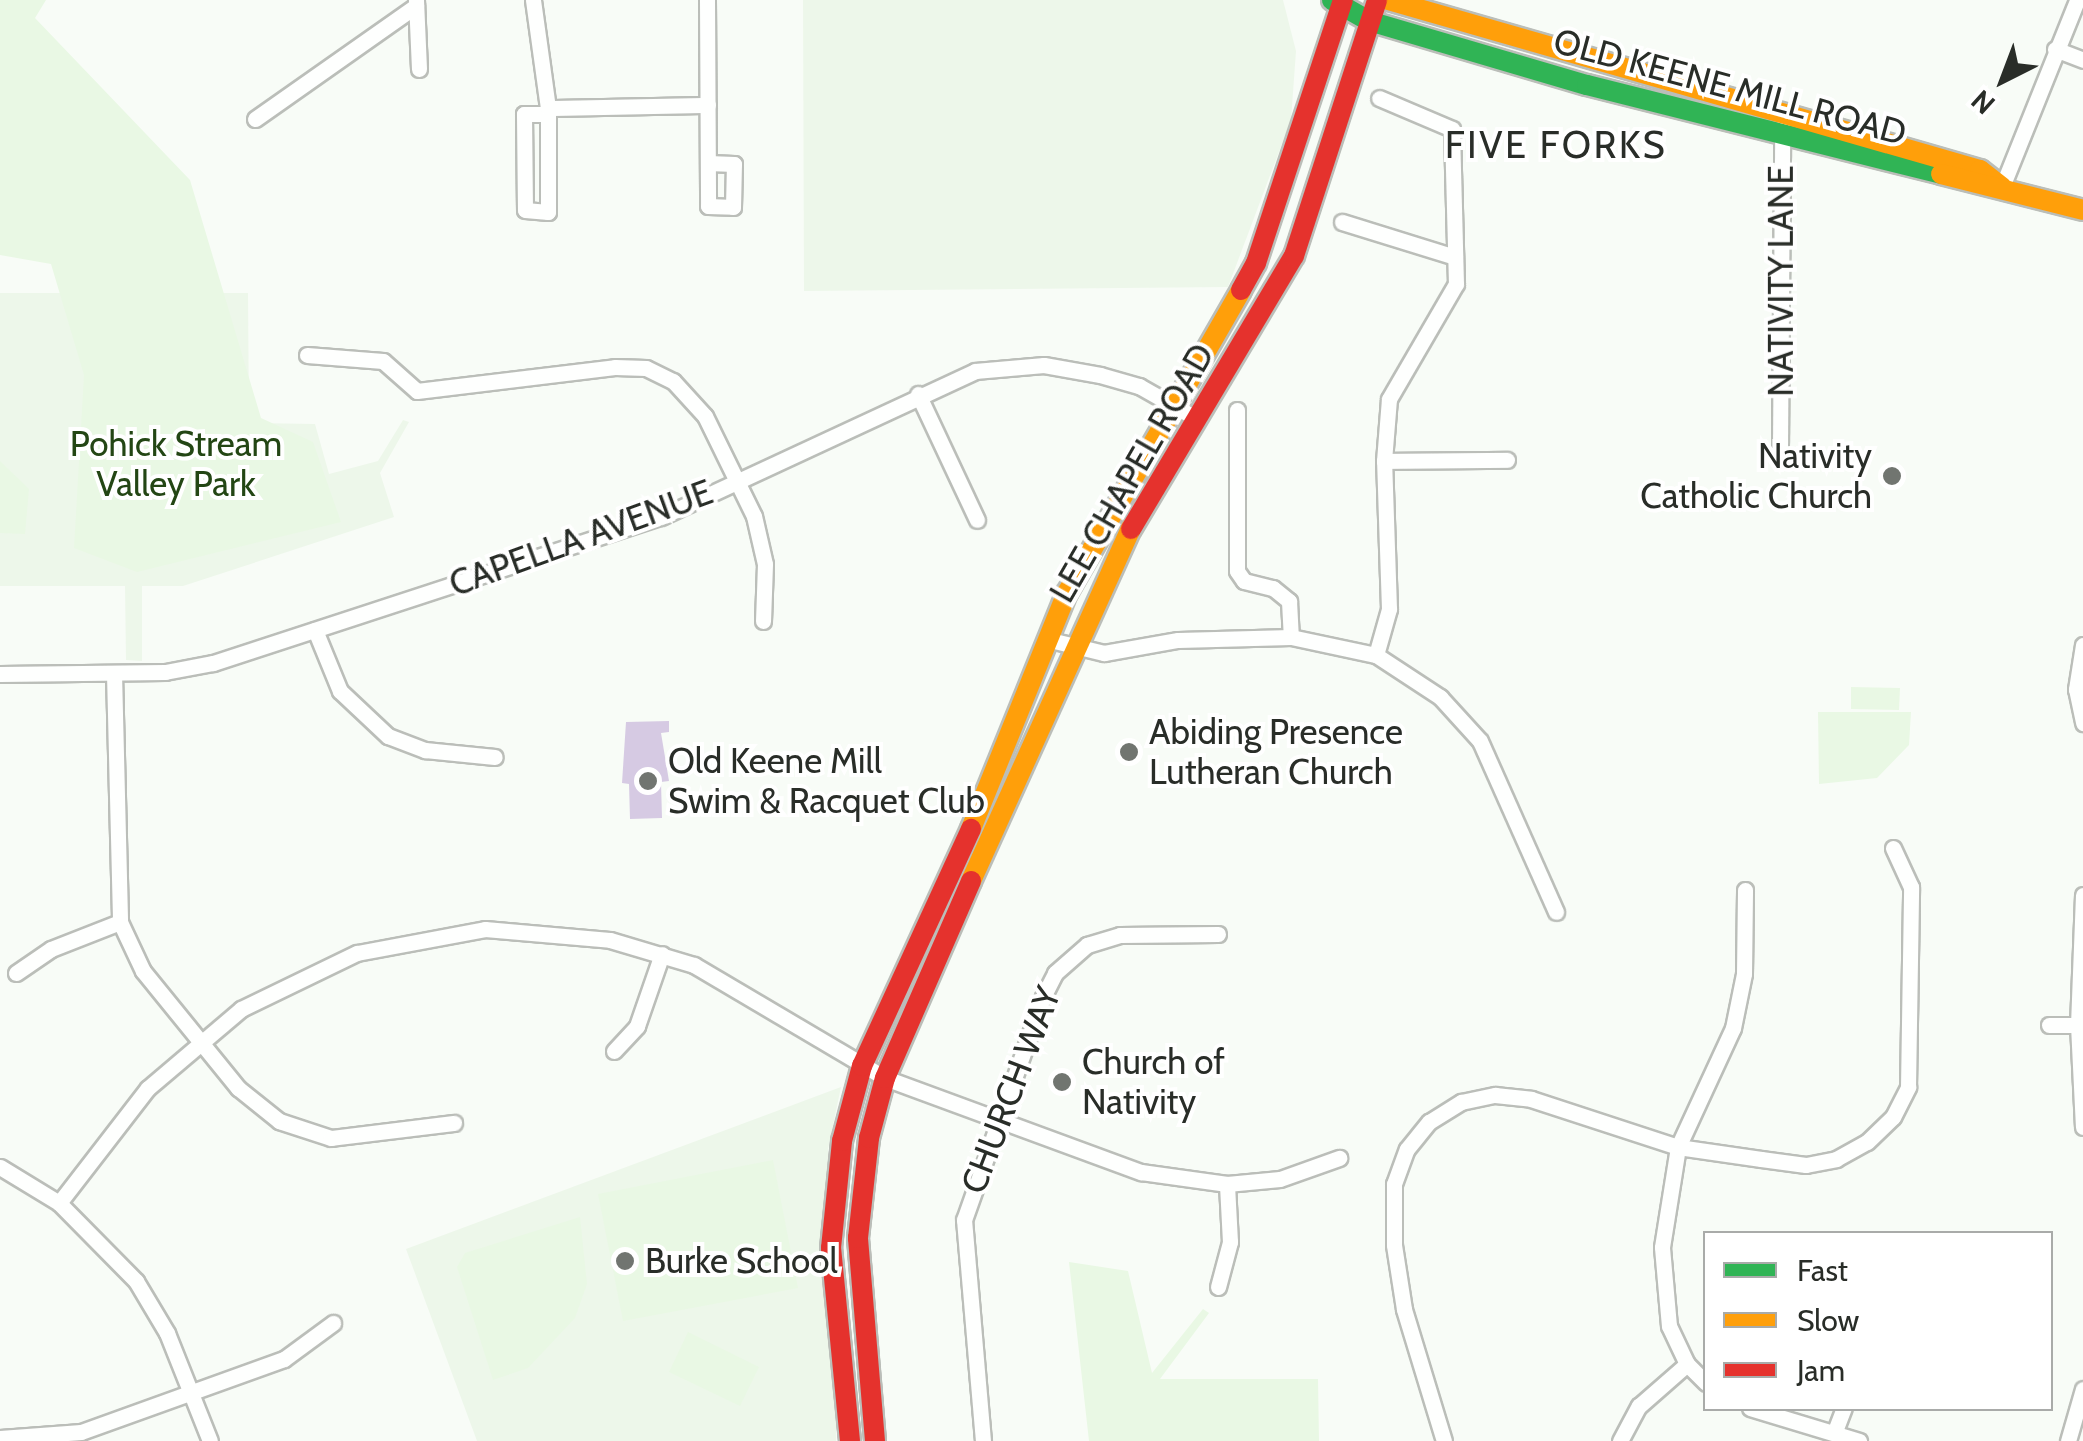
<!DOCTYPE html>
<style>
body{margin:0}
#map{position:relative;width:2083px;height:1441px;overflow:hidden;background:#f8fcf7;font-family:Cabin,sans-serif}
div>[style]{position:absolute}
.built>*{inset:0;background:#edf7ea}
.green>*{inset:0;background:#e9f8e4}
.water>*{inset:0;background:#d6cae3}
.roads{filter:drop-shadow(2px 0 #bbbeb9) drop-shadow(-2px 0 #bbbeb9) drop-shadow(0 2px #bbbeb9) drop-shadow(0 -2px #bbbeb9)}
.street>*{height:15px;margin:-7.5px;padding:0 7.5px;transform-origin:7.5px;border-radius:7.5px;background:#fefffe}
.fast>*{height:20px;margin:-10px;padding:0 10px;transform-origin:10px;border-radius:10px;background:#30b455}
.slow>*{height:20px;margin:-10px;padding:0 10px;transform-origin:10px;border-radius:10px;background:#ff9f0a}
.jam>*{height:20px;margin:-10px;padding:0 10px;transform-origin:10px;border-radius:10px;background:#e5322d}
.dots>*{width:28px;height:28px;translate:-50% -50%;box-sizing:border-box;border:5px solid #fff;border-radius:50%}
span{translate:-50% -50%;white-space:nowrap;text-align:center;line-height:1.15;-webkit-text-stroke:8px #fff;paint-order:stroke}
.street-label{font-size:35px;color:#292d28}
.park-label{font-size:35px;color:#234614}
.poi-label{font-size:35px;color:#292d28}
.right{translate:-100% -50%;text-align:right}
.left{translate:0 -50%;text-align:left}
.neighbourhood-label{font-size:38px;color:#292d28;letter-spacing:2.5px}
.legend{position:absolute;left:1703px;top:1231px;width:350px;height:180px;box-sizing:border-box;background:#fff;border:2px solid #a9aba9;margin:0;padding:12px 18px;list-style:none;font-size:30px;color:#292d28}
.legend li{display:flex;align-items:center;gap:20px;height:50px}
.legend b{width:50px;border:2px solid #a9aba9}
.north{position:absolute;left:1953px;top:30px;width:100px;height:100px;-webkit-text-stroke:8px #fff;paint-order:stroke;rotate:222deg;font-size:28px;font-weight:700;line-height:40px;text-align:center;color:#292d28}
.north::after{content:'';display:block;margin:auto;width:35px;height:45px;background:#292d28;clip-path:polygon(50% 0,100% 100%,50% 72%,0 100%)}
</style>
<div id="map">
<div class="built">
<i style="clip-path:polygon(803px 0,1283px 0,1296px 51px,1291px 120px,1228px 287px,804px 291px)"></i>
<i style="clip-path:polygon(0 293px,248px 293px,249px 423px,315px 424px,329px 474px,378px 461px,403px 420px,409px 422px,380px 473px,394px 517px,183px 586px,142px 586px,142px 661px,126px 660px,125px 586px,0 586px)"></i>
<i style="clip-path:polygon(841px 1087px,828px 1149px,840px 1252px,836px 1441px,477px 1441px,406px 1249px)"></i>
</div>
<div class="green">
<i style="clip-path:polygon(0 0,46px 0,35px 18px,190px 180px,261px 418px,313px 442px,341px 522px,137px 572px,74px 548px,84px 375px,51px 264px,0 255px)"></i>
<i style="clip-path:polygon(0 461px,29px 489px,25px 534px,0 533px)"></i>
<i style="clip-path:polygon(1851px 687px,1900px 688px,1899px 710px,1851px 709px)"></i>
<i style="clip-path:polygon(1911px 712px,1909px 745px,1877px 778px,1819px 784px,1818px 712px)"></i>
<i style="clip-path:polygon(773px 1160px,798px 1288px,623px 1321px,598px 1194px)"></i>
<i style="clip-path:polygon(580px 1217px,587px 1284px,575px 1318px,528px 1368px,493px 1380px,457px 1267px,465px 1253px)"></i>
<i style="clip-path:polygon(1069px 1262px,1128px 1271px,1152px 1373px,1203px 1309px,1209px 1313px,1160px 1379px,1318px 1379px,1319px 1441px,1089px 1441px)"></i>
<i style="clip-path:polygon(688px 1332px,759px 1367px,740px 1406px,669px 1372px)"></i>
</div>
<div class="water">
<i style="clip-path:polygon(669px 721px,669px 732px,661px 733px,669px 781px,661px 782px,662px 818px,630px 819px,629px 784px,622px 783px,626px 722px)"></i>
</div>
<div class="roads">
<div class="street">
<i style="left:416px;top:0;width:69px;rotate:87.5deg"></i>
<i style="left:533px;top:0;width:109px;rotate:82.1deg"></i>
<i style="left:548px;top:108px;width:104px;rotate:90deg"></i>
<i style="left:548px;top:212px;width:23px;rotate:-175deg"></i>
<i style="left:525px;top:210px;width:96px;rotate:-90.6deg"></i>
<i style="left:524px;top:114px;width:23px"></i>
<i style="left:707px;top:0;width:206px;rotate:89.7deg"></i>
<i style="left:708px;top:206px;width:25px;rotate:2deg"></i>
<i style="left:733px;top:207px;width:43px;rotate:-88.7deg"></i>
<i style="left:734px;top:164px;width:26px;rotate:-178deg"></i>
<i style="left:2055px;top:49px;width:30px;rotate:21deg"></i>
<i style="left:548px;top:108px;width:160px;rotate:-1.1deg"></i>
<i style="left:255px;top:119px;width:197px;rotate:-35.1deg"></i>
<i style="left:2002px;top:187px;width:201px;rotate:-68.1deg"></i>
<i style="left:1342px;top:222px;width:118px;rotate:17.2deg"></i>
<i style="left:307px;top:355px;width:76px;rotate:4.5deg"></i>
<i style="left:383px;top:361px;width:45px;rotate:41.4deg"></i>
<i style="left:417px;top:391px;width:199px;rotate:-6.9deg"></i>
<i style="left:615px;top:367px;width:31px;rotate:2deg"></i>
<i style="left:646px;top:368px;width:30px;rotate:26deg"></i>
<i style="left:673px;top:381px;width:47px;rotate:47.6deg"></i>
<i style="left:705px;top:416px;width:111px;rotate:63.9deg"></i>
<i style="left:754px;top:516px;width:49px;rotate:77.1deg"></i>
<i style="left:765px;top:564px;width:57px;rotate:92deg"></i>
<i style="left:918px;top:394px;width:139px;rotate:64.9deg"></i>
<i style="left:1237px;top:410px;width:161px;rotate:90deg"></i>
<i style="left:1237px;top:571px;width:12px;rotate:55deg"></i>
<i style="left:1244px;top:581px;width:30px;rotate:14deg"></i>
<i style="left:1273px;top:588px;width:21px;rotate:39deg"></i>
<i style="left:1289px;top:601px;width:36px;rotate:87deg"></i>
<i style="left:1780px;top:449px;width:321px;rotate:-89.6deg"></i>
<i style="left:1384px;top:461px;width:123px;rotate:-0.5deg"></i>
<i style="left:315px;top:630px;width:66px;rotate:67.7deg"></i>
<i style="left:340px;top:691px;width:66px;rotate:43.2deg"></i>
<i style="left:388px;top:736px;width:40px;rotate:21deg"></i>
<i style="left:425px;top:750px;width:70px;rotate:5.7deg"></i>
<i style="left:1046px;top:639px;width:60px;rotate:13.6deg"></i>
<i style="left:1104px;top:653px;width:75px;rotate:-10deg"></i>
<i style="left:1178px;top:640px;width:113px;rotate:-1.5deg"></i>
<i style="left:1291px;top:637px;width:87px;rotate:12deg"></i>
<i style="left:1376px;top:655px;width:77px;rotate:33.3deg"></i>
<i style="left:1440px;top:697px;width:59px;rotate:47.7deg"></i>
<i style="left:1480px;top:741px;width:187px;rotate:66deg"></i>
<i style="left:2083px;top:645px;width:45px;rotate:99deg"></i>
<i style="left:2076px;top:689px;width:35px;rotate:78deg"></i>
<i style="left:1376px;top:655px;width:48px;rotate:-74.2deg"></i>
<i style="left:1389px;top:609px;width:148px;rotate:-91.9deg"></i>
<i style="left:1384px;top:461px;width:62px;rotate:-85.4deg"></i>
<i style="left:1389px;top:399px;width:133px;rotate:-59.8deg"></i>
<i style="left:1456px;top:284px;width:155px;rotate:-91.5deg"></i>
<i style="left:1452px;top:129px;width:79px;rotate:-157deg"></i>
<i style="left:114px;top:673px;width:249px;rotate:88.6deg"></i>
<i style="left:120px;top:922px;width:54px;rotate:64.9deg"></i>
<i style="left:143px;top:971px;width:151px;rotate:50.9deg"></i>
<i style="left:238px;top:1088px;width:53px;rotate:38.8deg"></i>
<i style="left:279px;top:1121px;width:55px;rotate:18.1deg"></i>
<i style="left:331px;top:1138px;width:124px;rotate:-7deg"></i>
<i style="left:0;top:674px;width:165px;rotate:-0.7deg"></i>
<i style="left:165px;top:672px;width:49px;rotate:-10.6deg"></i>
<i style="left:213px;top:663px;width:471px;rotate:-18.1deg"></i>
<i style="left:661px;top:517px;width:346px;rotate:-24.9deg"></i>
<i style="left:975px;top:371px;width:69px;rotate:-5deg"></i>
<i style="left:1044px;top:365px;width:57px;rotate:10.1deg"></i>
<i style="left:1100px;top:375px;width:41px;rotate:15.8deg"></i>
<i style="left:1139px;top:386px;width:67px;rotate:29.6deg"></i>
<i style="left:2083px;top:895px;width:130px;rotate:92.2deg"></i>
<i style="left:2078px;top:1025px;width:102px;rotate:87.2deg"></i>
<i style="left:16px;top:973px;width:42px;rotate:-34.4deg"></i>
<i style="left:51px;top:949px;width:74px;rotate:-21.4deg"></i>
<i style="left:2049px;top:1025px;width:34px"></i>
<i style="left:614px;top:1051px;width:34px;rotate:-47deg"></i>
<i style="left:637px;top:1026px;width:76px;rotate:-70.9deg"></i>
<i style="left:0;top:1167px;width:69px;rotate:31.4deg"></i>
<i style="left:59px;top:1203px;width:110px;rotate:45.4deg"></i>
<i style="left:136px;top:1281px;width:61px;rotate:59.2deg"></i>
<i style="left:167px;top:1333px;width:116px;rotate:68.3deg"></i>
<i style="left:59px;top:1203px;width:145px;rotate:-52.3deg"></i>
<i style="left:148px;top:1088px;width:122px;rotate:-40.3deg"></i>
<i style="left:241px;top:1009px;width:129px;rotate:-25.8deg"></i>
<i style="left:357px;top:953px;width:130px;rotate:-10.6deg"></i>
<i style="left:485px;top:929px;width:125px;rotate:5deg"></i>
<i style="left:610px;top:940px;width:88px;rotate:16.6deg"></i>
<i style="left:694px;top:965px;width:222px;rotate:30.6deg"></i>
<i style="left:885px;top:1078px;width:273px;rotate:20.2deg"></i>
<i style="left:1141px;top:1172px;width:87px;rotate:7.9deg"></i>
<i style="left:1227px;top:1184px;width:53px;rotate:-5.4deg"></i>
<i style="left:1280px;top:1179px;width:63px;rotate:-19.6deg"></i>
<i style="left:1218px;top:1287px;width:47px;rotate:-75.1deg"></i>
<i style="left:1230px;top:1242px;width:58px;rotate:-93deg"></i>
<i style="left:1706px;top:1383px;width:27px;rotate:-135deg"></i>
<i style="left:1687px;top:1364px;width:42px;rotate:-115.3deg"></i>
<i style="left:1669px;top:1326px;width:79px;rotate:-95.1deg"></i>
<i style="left:1662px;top:1247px;width:101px;rotate:-80.9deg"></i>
<i style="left:1678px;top:1147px;width:131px;rotate:-65.2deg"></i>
<i style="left:1733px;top:1028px;width:55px;rotate:-78.5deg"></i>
<i style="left:1744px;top:974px;width:84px;rotate:-89.3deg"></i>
<i style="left:1750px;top:1408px;width:114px;rotate:16.8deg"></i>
<i style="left:1835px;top:1431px;width:25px;rotate:-69deg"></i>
<i style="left:0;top:1438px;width:81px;rotate:-4.2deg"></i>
<i style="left:81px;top:1432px;width:216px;rotate:-19.8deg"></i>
<i style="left:284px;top:1359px;width:61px;rotate:-36.3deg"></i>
<i style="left:983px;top:1441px;width:222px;rotate:-94.9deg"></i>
<i style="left:964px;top:1220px;width:237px;rotate:-70.5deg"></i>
<i style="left:1043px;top:997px;width:27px;rotate:-63deg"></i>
<i style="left:1055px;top:973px;width:43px;rotate:-41.2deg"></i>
<i style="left:1087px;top:945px;width:34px;rotate:-17deg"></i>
<i style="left:1120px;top:935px;width:98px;rotate:-0.6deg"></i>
<i style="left:1444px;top:1441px;width:138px;rotate:-106.9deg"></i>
<i style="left:1404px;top:1309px;width:65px;rotate:-98.9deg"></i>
<i style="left:1394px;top:1245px;width:61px;rotate:-90deg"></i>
<i style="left:1394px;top:1184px;width:37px;rotate:-70deg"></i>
<i style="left:1407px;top:1149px;width:35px;rotate:-51deg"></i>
<i style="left:1429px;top:1122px;width:38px;rotate:-32deg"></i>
<i style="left:1461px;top:1102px;width:35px;rotate:-12deg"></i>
<i style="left:1495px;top:1095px;width:36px;rotate:6deg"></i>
<i style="left:1531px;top:1099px;width:155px;rotate:18.1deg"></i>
<i style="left:1678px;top:1147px;width:84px;rotate:8.2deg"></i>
<i style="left:1761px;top:1159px;width:45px;rotate:7.6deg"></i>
<i style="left:1806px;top:1165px;width:31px;rotate:-11deg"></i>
<i style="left:1836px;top:1159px;width:35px;rotate:-29deg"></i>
<i style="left:1867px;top:1142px;width:36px;rotate:-44deg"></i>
<i style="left:1893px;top:1117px;width:34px;rotate:-63deg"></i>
<i style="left:1908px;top:1087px;width:200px;rotate:-89.1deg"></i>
<i style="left:1911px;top:887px;width:43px;rotate:-114.8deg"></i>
<i style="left:1620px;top:1441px;width:40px;rotate:-62deg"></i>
<i style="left:1639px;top:1406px;width:64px;rotate:-41.2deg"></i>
<i style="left:2068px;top:1441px;width:54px;rotate:-73.9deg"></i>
</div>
<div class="fast">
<i style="left:1332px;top:0;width:43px;rotate:29.6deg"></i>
<i style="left:1369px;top:21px;width:227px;rotate:16.4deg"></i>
<i style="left:1587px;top:85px;width:365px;rotate:14.1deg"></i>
</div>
<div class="slow">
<i style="left:1388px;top:0;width:616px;rotate:16.02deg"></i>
<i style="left:1980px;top:170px;width:28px;rotate:38deg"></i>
<i style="left:1941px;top:174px;width:146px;rotate:14.2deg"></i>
<i style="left:971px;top:829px;width:255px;rotate:-67.9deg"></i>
<i style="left:1067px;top:593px;width:349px;rotate:-60.1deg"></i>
<i style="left:971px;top:881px;width:387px;rotate:-65.6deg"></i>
</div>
<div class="jam">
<i style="left:1241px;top:290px;width:31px;rotate:-61deg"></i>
<i style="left:1256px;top:263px;width:277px;rotate:-71.7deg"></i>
<i style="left:1131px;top:529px;width:318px;rotate:-59.2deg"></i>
<i style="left:1294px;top:256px;width:269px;rotate:-72deg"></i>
<i style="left:850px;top:1441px;width:194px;rotate:-95.6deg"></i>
<i style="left:831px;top:1248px;width:108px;rotate:-84.1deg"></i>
<i style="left:842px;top:1141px;width:78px;rotate:-75.1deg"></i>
<i style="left:862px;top:1066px;width:261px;rotate:-65.3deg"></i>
<i style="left:875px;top:1441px;width:204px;rotate:-94.8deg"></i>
<i style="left:858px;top:1238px;width:101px;rotate:-83.7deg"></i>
<i style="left:869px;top:1138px;width:62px;rotate:-75.1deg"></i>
<i style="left:885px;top:1078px;width:215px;rotate:-66.4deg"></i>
</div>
</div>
<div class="dots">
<i style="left:1892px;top:476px;background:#717570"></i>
<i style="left:1129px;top:752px;background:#717570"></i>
<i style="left:648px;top:781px;background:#717570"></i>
<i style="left:1062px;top:1082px;background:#717570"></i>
<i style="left:625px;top:1261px;background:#717570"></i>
</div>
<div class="street-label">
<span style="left:1730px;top:87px;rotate:15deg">OLD KEENE MILL ROAD</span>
<span style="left:1781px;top:281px;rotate:-90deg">NATIVITY LANE</span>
<span style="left:1132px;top:473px;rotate:-60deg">LEE CHAPEL ROAD</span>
<span style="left:581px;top:538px;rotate:-20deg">CAPELLA AVENUE</span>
<span style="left:1011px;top:1090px;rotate:-69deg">CHURCH WAY</span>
</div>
<div class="park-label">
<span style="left:176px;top:464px">Pohick Stream<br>Valley Park</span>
</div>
<div class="poi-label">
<span class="right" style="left:1872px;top:476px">Nativity<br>Catholic Church</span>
<span class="left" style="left:1149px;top:752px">Abiding Presence<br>Lutheran Church</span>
<span class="left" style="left:668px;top:781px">Old Keene Mill<br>Swim &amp; Racquet Club</span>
<span class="left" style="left:1082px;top:1082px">Church of<br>Nativity</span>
<span class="left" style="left:645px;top:1261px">Burke School</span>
</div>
<div class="neighbourhood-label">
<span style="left:1556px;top:145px">FIVE FORKS</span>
</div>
<ul class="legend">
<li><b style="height:12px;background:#30b455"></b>Fast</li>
<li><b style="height:12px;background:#ff9f0a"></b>Slow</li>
<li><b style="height:12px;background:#e5322d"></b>Jam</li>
</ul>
<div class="north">N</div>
</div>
